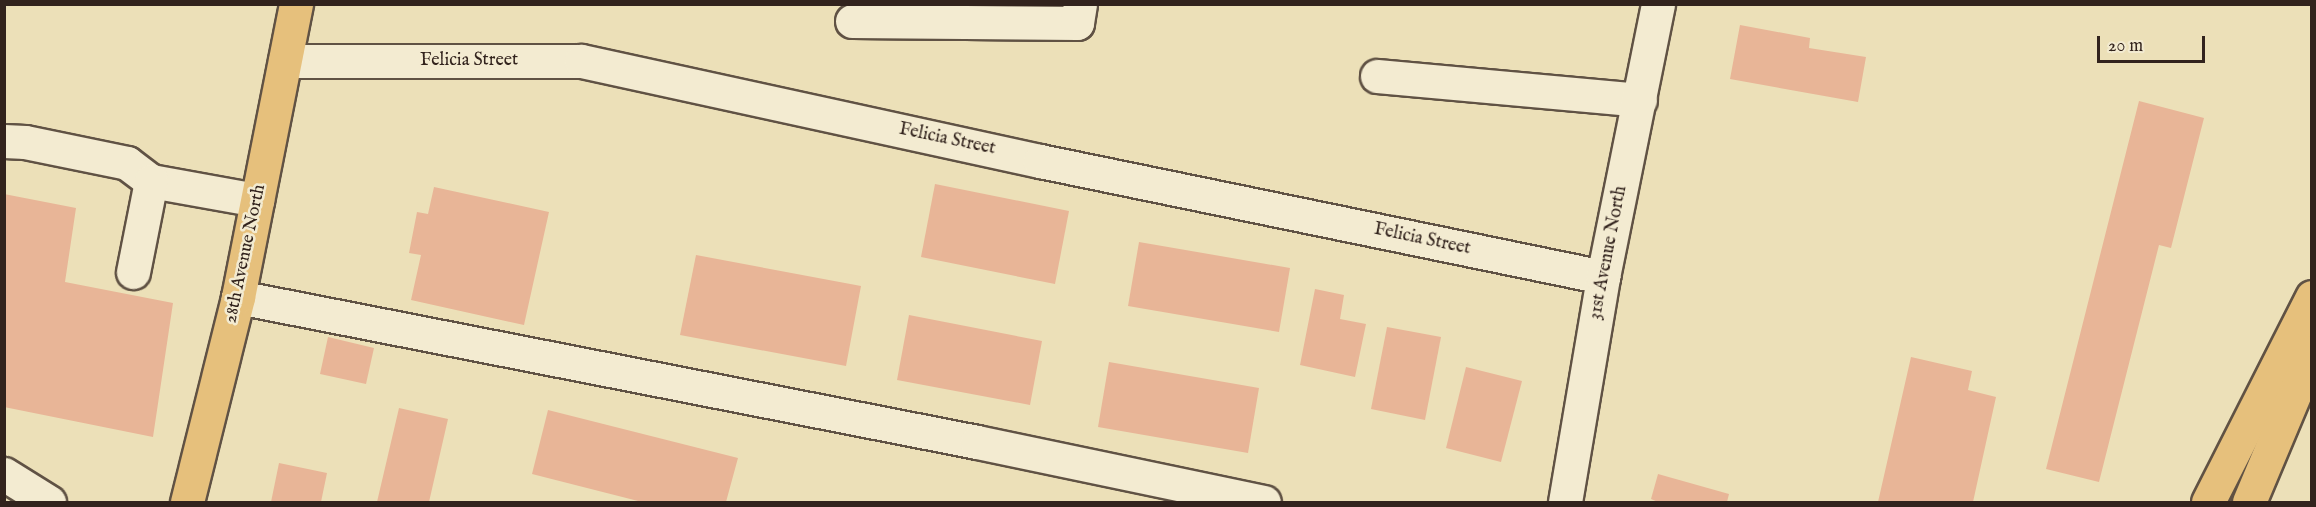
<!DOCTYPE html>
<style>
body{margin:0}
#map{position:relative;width:2316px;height:507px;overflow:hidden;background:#ece0b8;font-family:"IM FELL English",serif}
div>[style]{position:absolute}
.building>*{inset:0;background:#e8b597}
.roads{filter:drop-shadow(2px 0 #605244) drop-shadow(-2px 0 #605244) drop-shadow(0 2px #605244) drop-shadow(0 -2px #605244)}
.minor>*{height:33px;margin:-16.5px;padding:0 16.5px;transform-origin:16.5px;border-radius:16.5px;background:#f3ebd1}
.major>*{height:33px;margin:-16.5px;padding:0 16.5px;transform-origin:16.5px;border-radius:16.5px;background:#e6c07c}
.highway>*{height:33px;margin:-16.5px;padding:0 16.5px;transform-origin:16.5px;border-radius:16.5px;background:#e6c07c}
span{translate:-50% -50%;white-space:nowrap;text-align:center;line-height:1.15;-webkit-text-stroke:5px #f3ebd1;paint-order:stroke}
.street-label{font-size:18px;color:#32231d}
.frame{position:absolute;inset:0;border:6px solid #32231d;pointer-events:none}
.scale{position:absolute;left:2097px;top:36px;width:108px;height:27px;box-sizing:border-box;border:3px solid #32231d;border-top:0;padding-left:8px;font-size:18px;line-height:21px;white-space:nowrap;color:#32231d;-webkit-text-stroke:4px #f3ebd1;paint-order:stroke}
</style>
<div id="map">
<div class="building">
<i style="clip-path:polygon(1740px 25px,1810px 38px,1809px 48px,1866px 57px,1858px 102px,1730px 79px)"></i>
<i style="clip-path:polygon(2139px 101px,2204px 118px,2171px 248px,2159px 245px,2099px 482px,2046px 469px)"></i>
<i style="clip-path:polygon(935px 184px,1069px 211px,1055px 284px,921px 257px)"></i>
<i style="clip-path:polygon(434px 187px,549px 212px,524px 325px,411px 300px,421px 255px,409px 253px,417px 212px,428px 214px)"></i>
<i style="clip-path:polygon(4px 194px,76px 208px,65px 282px,173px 303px,153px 437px,4px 407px)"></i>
<i style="clip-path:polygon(1139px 242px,1290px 268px,1279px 332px,1128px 306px)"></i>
<i style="clip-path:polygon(696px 255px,861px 286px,846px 366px,680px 335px)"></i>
<i style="clip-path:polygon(1315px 289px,1344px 295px,1340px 319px,1366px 324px,1355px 377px,1300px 365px)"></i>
<i style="clip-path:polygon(909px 315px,1042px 341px,1030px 405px,897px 380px)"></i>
<i style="clip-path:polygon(1387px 327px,1441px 337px,1425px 420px,1371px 409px)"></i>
<i style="clip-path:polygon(328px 337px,374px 348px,366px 384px,320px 374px)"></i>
<i style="clip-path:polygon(1911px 357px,1972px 371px,1968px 390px,1996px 397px,1973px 502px,1878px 502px)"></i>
<i style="clip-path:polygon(1109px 362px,1259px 388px,1248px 453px,1098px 427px)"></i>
<i style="clip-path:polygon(1466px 367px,1522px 381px,1501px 462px,1446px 448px)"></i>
<i style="clip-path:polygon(399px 408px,448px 419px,429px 502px,377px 502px)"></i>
<i style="clip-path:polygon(548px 410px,738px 458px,726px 502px,642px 502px,532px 474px)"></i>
<i style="clip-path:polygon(279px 463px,327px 473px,321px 502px,271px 502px)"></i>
<i style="clip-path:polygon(1658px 474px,1729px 494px,1727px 502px,1658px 502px,1651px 499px)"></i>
</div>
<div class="roads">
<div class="minor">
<i style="left:852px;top:21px;width:225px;rotate:0.5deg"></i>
<i style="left:1077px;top:23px;width:19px;rotate:-81deg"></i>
<i style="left:285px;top:61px;width:296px"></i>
<i style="left:581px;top:61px;width:470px;rotate:12.3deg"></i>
<i style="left:1040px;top:161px;width:575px;rotate:11.64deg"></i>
<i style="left:1377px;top:76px;width:264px;rotate:5.2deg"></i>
<i style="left:4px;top:141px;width:21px;rotate:3deg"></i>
<i style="left:25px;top:142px;width:104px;rotate:11.6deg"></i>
<i style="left:127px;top:163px;width:30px;rotate:37deg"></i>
<i style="left:151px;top:181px;width:108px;rotate:10.2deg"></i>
<i style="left:133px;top:272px;width:93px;rotate:-78.8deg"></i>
<i style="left:238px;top:297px;width:753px;rotate:11.1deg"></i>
<i style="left:977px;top:442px;width:293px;rotate:11.8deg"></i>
<i style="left:4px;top:474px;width:53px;rotate:31.9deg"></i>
<i style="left:1565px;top:502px;width:228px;rotate:-80.4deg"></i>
<i style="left:1603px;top:277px;width:278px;rotate:-78.6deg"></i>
</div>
<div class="major">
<i style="left:187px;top:502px;width:211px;rotate:-76deg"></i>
<i style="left:238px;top:297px;width:299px;rotate:-78.8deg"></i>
</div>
<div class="highway">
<i style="left:2208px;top:502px;width:230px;rotate:-63.1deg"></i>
<i style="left:2249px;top:502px;width:163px;rotate:-67.2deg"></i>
</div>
</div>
<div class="street-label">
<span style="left:469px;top:61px">Felicia Street</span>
<span style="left:947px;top:140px;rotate:12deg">Felicia Street</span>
<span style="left:1422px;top:240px;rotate:12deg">Felicia Street</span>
<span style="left:1609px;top:253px;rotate:-79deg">31st Avenue North</span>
<span style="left:246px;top:254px;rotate:-78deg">28th Avenue North</span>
</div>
<div class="frame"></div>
<div class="scale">20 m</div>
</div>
